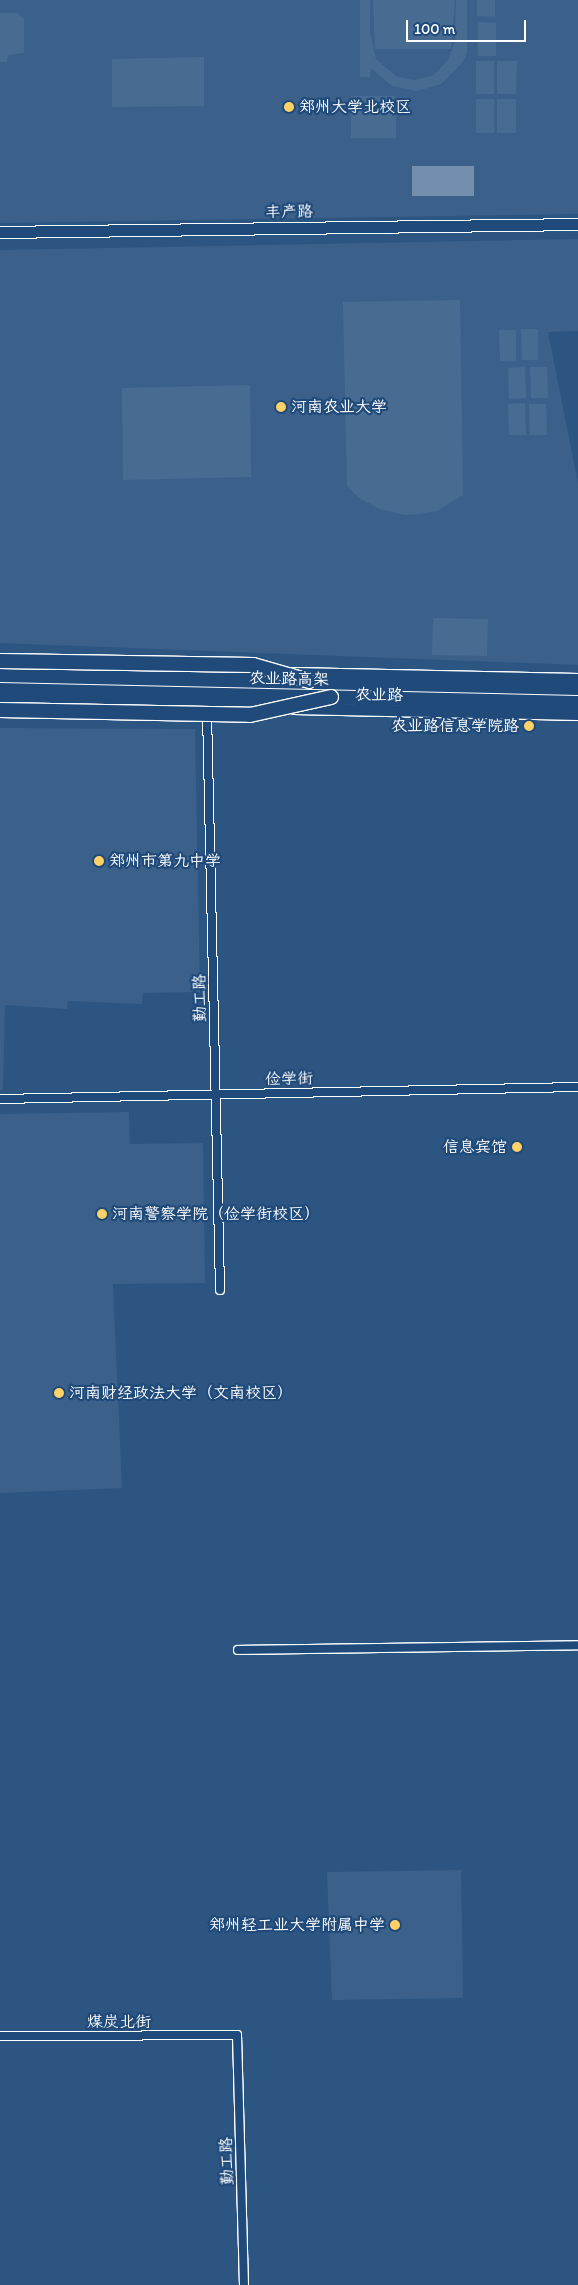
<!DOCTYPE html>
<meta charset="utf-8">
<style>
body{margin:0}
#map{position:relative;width:578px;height:2285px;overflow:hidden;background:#2c5582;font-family:Itim,"LXGW WenKai TC",sans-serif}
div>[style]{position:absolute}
.built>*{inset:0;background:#3b618b}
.green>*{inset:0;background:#486b92}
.water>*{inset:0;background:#748fad}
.roads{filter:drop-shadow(1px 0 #fff) drop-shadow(-1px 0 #fff) drop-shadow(0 1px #fff) drop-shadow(0 -1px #fff)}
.street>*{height:8px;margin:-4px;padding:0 4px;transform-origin:4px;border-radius:4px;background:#1f4a7a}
.secondary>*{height:11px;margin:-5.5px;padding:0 5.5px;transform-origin:5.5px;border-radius:5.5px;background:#1f4a7a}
.highway>*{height:14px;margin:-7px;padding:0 7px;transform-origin:7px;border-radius:7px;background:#1f4a7a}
.bridges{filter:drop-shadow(1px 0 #fff) drop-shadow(-1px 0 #fff) drop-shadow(0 1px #fff) drop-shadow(0 -1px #fff)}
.highway-bridge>*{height:14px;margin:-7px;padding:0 7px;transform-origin:7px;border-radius:7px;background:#1f4a7a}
.dots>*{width:14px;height:14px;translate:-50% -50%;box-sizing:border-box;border:2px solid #1f4a7a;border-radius:50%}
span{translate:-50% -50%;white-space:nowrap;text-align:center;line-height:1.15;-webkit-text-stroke:4.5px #1f4a7a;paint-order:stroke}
.poi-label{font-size:16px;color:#fff}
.left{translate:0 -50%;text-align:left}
.right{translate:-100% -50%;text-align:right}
.street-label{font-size:16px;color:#fff}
.scale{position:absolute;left:406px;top:20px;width:120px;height:22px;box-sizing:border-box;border:2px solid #fff;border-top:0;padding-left:6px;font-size:15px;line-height:18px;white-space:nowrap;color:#fff;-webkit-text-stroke:4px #1f4a7a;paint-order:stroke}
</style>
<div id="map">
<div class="built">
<i style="clip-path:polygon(0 0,578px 0,578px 214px,0 223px)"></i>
<i style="clip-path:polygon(578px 239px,578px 331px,548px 332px,578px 483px,578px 665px,0 643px,0 250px)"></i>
<i style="clip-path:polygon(0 728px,195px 729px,200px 992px,143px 993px,142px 1004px,68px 1001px,67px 1009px,5px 1005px,3px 1090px,0 1090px)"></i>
<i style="clip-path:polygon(129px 1112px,130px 1144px,203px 1143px,205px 1283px,113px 1284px,122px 1488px,0 1493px,0 1114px)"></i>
<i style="clip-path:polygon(461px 1870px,463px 1998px,332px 2000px,327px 1872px)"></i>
</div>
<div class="green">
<i style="clip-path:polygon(360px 0,370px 0,370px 32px,376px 59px,397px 77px,415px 80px,434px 75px,448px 60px,455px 42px,456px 0,467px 0,467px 53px,462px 63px,441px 84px,417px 91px,392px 86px,371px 68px,370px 77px,360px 77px)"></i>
<i style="clip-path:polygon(373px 0,455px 0,451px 49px,375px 49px)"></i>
<i style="clip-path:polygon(477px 0,495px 0,495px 17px,477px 16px)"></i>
<i style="clip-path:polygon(0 13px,17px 13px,24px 19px,24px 53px,8px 55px,7px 62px,0 62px)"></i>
<i style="clip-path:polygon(478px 22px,496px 23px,496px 56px,478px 56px)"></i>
<i style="clip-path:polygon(204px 57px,204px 106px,112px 107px,112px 59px)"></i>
<i style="clip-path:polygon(476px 61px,494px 61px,494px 94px,476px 94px)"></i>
<i style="clip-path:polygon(497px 61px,517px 61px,516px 94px,497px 94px)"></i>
<i style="clip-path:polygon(351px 96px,396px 96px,396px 138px,351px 138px)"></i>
<i style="clip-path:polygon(476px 99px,494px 99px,494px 133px,476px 133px)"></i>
<i style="clip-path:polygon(497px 99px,516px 99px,516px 133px,497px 133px)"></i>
<i style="clip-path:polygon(460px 300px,463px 495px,437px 511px,420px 514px,404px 515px,380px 509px,359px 498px,347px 486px,343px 302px)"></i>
<i style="clip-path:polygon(521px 329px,538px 329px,538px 360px,522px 360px)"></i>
<i style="clip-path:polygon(499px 330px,516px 330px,516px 361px,500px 361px)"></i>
<i style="clip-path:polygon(525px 367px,526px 398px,509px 399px,508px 368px)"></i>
<i style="clip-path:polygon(530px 367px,547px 367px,548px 398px,531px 398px)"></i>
<i style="clip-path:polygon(250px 385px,251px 477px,123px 480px,122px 388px)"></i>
<i style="clip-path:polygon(525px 403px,526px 435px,509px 435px,508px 404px)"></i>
<i style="clip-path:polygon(529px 404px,546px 404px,547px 435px,530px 435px)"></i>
<i style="clip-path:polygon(433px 618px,488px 619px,487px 656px,432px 655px)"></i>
</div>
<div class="water">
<i style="clip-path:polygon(412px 166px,474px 166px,474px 196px,412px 196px)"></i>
</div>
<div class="roads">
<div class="street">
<i style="left:207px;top:712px;width:578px;rotate:88.71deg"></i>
<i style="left:0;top:1099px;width:578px;rotate:-1.19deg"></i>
<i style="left:238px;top:1650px;width:340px;rotate:-0.8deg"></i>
<i style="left:0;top:2036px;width:237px;rotate:-0.2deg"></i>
<i style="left:237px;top:2035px;width:250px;rotate:88.4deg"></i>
</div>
<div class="secondary">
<i style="left:0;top:232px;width:578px;rotate:-0.79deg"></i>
<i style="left:25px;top:668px;width:246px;rotate:1.2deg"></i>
<i style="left:292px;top:673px;width:286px;rotate:1.2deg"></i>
<i style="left:0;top:699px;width:271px;rotate:1.7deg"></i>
<i style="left:294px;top:708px;width:284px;rotate:1.2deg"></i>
</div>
<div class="highway">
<i style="left:0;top:675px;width:578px;rotate:1.29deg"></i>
<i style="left:0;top:690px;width:578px;rotate:1.29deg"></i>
</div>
</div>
<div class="bridges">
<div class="highway-bridge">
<i style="left:0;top:661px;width:253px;rotate:0.9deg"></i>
<i style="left:253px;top:665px;width:58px;rotate:15.9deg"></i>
<i style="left:0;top:710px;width:250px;rotate:1.1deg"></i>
<i style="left:250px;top:715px;width:83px;rotate:-12.5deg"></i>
</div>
</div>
<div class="dots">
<i style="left:289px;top:107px;background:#ffd166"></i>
<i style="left:281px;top:407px;background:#ffd166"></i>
<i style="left:529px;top:726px;background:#ffd166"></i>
<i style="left:99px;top:861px;background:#ffd166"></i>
<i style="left:517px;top:1147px;background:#ffd166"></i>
<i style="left:102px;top:1214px;background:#ffd166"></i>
<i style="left:59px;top:1393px;background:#ffd166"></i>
<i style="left:395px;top:1925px;background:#ffd166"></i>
</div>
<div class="poi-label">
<span class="left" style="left:299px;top:107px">郑州大学北校区</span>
<span class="left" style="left:291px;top:407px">河南农业大学</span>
<span class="right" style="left:519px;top:726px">农业路信息学院路</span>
<span class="left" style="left:109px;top:861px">郑州市第九中学</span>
<span class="right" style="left:507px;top:1147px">信息宾馆</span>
<span class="left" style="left:112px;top:1214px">河南警察学院（俭学街校区）</span>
<span class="left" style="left:69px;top:1393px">河南财经政法大学（文南校区）</span>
<span class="right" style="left:385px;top:1925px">郑州轻工业大学附属中学</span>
</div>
<div class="street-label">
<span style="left:289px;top:212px;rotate:-1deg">丰产路</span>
<span style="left:289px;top:679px;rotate:1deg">农业路高架</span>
<span style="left:379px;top:695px;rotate:1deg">农业路</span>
<span style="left:200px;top:998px;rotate:-91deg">勤工路</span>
<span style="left:289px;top:1079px;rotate:-1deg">俭学街</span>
<span style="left:119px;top:2022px">煤炭北街</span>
<span style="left:227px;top:2161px;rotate:-92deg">勤工路</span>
</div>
<div class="scale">100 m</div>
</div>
